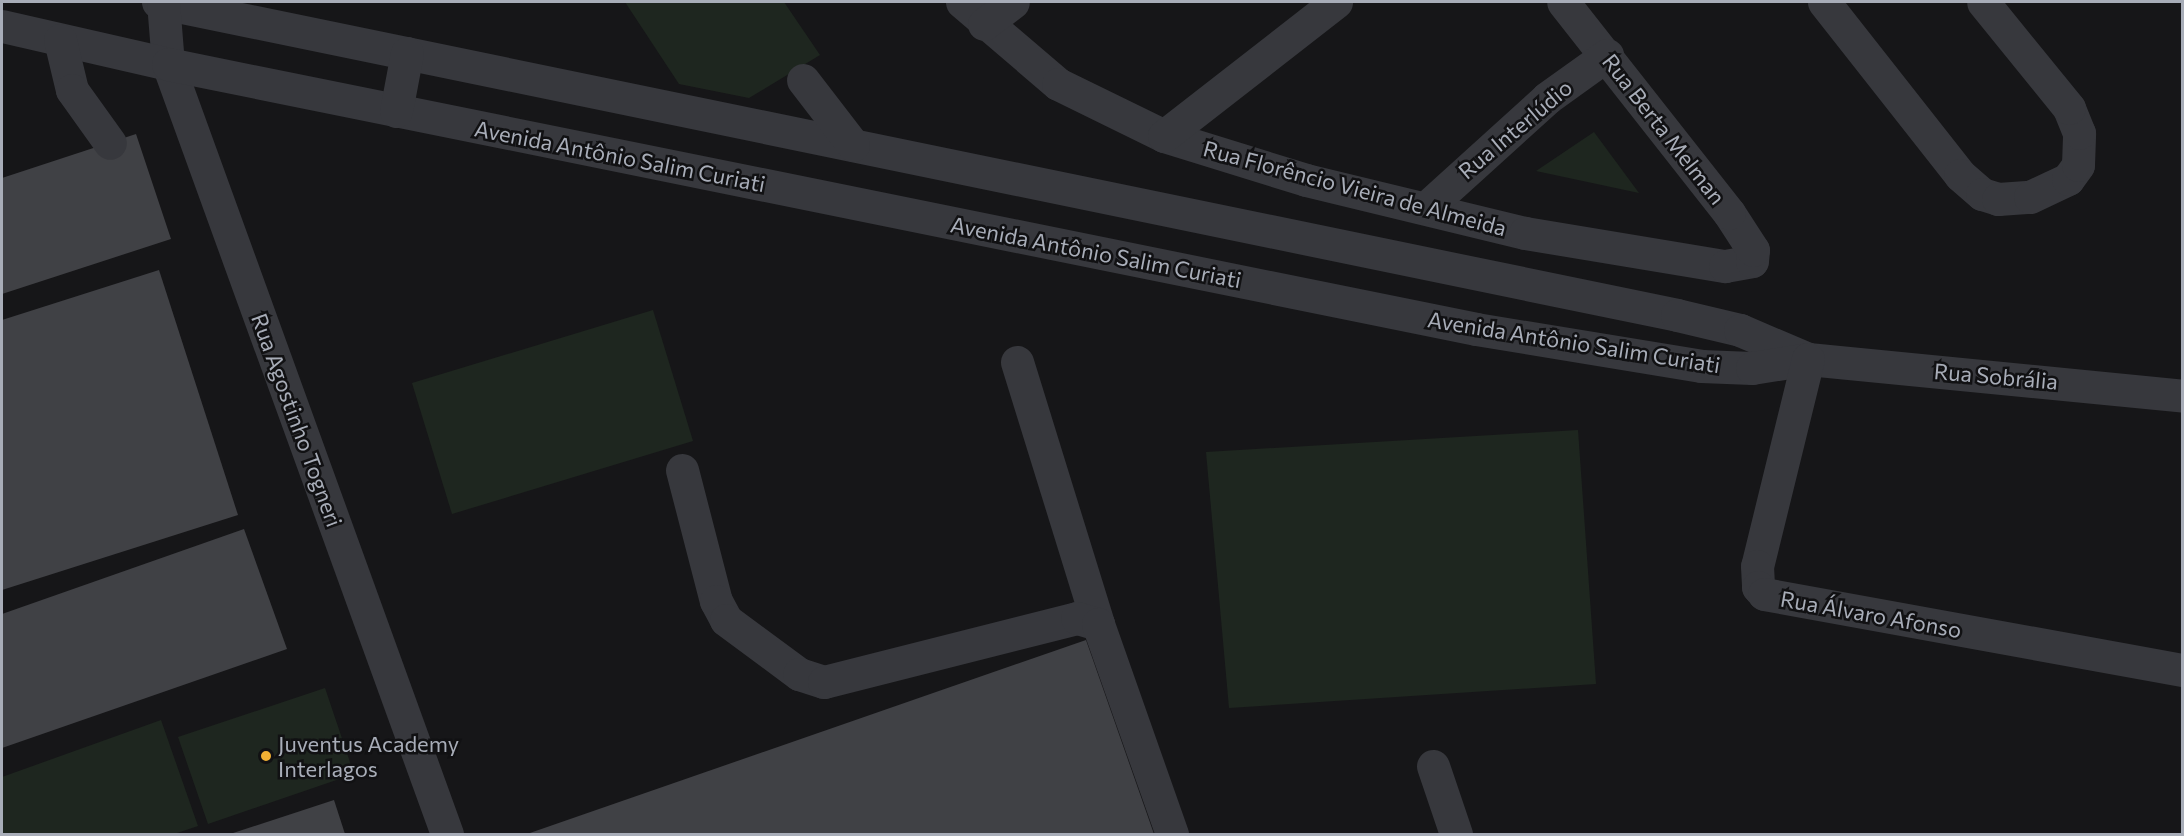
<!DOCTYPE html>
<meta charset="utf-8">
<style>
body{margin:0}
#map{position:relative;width:2184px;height:836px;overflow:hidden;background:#161618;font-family:Commissioner,sans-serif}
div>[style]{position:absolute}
.green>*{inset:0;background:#1e261f}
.building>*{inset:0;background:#404145}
.minor>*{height:33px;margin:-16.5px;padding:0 16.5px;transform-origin:16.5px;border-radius:16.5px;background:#37383d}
.dots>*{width:16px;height:16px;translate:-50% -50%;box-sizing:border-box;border:3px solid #111113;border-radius:50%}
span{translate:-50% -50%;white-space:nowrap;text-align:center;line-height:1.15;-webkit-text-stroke:5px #111113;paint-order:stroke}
.street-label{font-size:22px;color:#a8adb8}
.poi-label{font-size:22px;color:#a8adb8}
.left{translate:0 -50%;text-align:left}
.frame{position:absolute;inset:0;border:3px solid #a8adb8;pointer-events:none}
</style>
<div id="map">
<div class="green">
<i style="clip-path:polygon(625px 2px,784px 2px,820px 55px,749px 98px,679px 84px)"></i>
<i style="clip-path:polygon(1594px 132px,1639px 193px,1536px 171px)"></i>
<i style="clip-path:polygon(653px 310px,693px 441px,452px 514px,412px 383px)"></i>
<i style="clip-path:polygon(1578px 430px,1596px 684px,1229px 708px,1206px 452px)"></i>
<i style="clip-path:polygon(325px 688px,354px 774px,208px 824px,178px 737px)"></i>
<i style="clip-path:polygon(161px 720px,198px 826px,174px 834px,2px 834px,2px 777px)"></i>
</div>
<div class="building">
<i style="clip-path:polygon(136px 134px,171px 239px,2px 294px,2px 178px)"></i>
<i style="clip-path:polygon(159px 270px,238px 515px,2px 590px,2px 320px)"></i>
<i style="clip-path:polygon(244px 529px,287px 649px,2px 748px,2px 614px)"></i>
<i style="clip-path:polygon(1086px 640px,1154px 834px,527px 834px)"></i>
<i style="clip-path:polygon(334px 800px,345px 834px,230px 834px)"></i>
</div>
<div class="minor">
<i style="left:158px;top:2px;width:1551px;rotate:11.64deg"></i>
<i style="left:1677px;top:315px;width:65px;rotate:13.4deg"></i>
<i style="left:1740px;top:330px;width:74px;rotate:23.1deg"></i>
<i style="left:163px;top:2px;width:62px;rotate:85.4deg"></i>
<i style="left:168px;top:64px;width:819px;rotate:70.08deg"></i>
<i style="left:962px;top:2px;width:126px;rotate:40.5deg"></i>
<i style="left:1058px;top:84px;width:118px;rotate:26.1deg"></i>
<i style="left:1164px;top:136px;width:149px;rotate:17.2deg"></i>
<i style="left:1306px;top:180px;width:225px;rotate:13.6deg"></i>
<i style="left:1525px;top:233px;width:203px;rotate:9.4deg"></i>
<i style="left:1725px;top:266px;width:27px;rotate:-10deg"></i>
<i style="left:1752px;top:261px;width:11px;rotate:-85deg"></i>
<i style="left:1753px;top:250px;width:44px;rotate:-123deg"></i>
<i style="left:1729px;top:213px;width:268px;rotate:-128.2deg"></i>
<i style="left:1824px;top:2px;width:220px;rotate:51.8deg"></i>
<i style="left:1960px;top:175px;width:29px;rotate:41deg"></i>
<i style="left:1982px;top:194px;width:17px;rotate:17deg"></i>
<i style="left:1998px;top:199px;width:32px;rotate:-4deg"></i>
<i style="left:2030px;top:197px;width:42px;rotate:-25.3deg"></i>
<i style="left:2068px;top:179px;width:17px;rotate:-54deg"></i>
<i style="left:2078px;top:165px;width:32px;rotate:-88deg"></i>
<i style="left:2079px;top:133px;width:27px;rotate:-112deg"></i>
<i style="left:2069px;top:108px;width:136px;rotate:-129.1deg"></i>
<i style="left:984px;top:24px;width:36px;rotate:-37deg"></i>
<i style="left:2px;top:26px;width:170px;rotate:12.9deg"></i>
<i style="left:168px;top:64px;width:1335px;rotate:11.45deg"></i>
<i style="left:1476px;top:329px;width:228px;rotate:9.3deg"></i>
<i style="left:1701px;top:366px;width:51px;rotate:2.2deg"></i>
<i style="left:1752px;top:368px;width:57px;rotate:-9.1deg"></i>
<i style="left:1808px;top:359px;width:376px;rotate:5.6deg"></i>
<i style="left:60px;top:40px;width:51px;rotate:76.5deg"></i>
<i style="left:72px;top:90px;width:65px;rotate:54.4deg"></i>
<i style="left:803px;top:80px;width:82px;rotate:52.4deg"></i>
<i style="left:396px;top:111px;width:59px;rotate:-79.3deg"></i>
<i style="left:1164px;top:136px;width:218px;rotate:-37.9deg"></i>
<i style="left:1427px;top:207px;width:162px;rotate:-42.2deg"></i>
<i style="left:1547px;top:98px;width:74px;rotate:-35.6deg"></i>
<i style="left:1808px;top:359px;width:213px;rotate:103.8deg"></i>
<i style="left:1757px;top:566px;width:21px;rotate:87deg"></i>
<i style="left:1758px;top:587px;width:9px;rotate:49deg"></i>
<i style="left:1764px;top:594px;width:425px;rotate:10.3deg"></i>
<i style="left:1017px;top:362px;width:274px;rotate:72.8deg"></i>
<i style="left:682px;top:470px;width:135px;rotate:75.5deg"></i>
<i style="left:716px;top:601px;width:21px;rotate:62deg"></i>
<i style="left:726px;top:620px;width:91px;rotate:36.5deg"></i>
<i style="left:799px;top:674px;width:26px;rotate:18deg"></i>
<i style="left:824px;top:682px;width:261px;rotate:-14.2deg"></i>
<i style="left:1077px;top:618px;width:22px;rotate:16deg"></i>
<i style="left:1098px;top:624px;width:223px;rotate:70.6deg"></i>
<i style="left:1433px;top:766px;width:72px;rotate:71.3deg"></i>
</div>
<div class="dots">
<i style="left:266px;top:756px;background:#f2b134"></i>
</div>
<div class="street-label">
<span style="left:1515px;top:129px;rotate:-40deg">Rua Interlúdio</span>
<span style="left:1664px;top:129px;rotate:52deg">Rua Berta Melman</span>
<span style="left:620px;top:156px;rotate:11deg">Avenida Antônio Salim Curiati</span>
<span style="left:1355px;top:188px;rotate:15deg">Rua Florêncio Vieira de Almeida</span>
<span style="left:1096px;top:252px;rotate:11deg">Avenida Antônio Salim Curiati</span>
<span style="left:1574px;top:342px;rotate:9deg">Avenida Antônio Salim Curiati</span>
<span style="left:1996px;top:376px;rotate:5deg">Rua Sobrália</span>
<span style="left:297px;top:420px;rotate:70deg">Rua Agostinho Togneri</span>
<span style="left:1871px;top:614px;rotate:10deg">Rua Álvaro Afonso</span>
</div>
<div class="poi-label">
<span class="left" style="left:278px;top:756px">Juventus Academy<br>Interlagos</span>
</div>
<div class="frame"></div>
</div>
